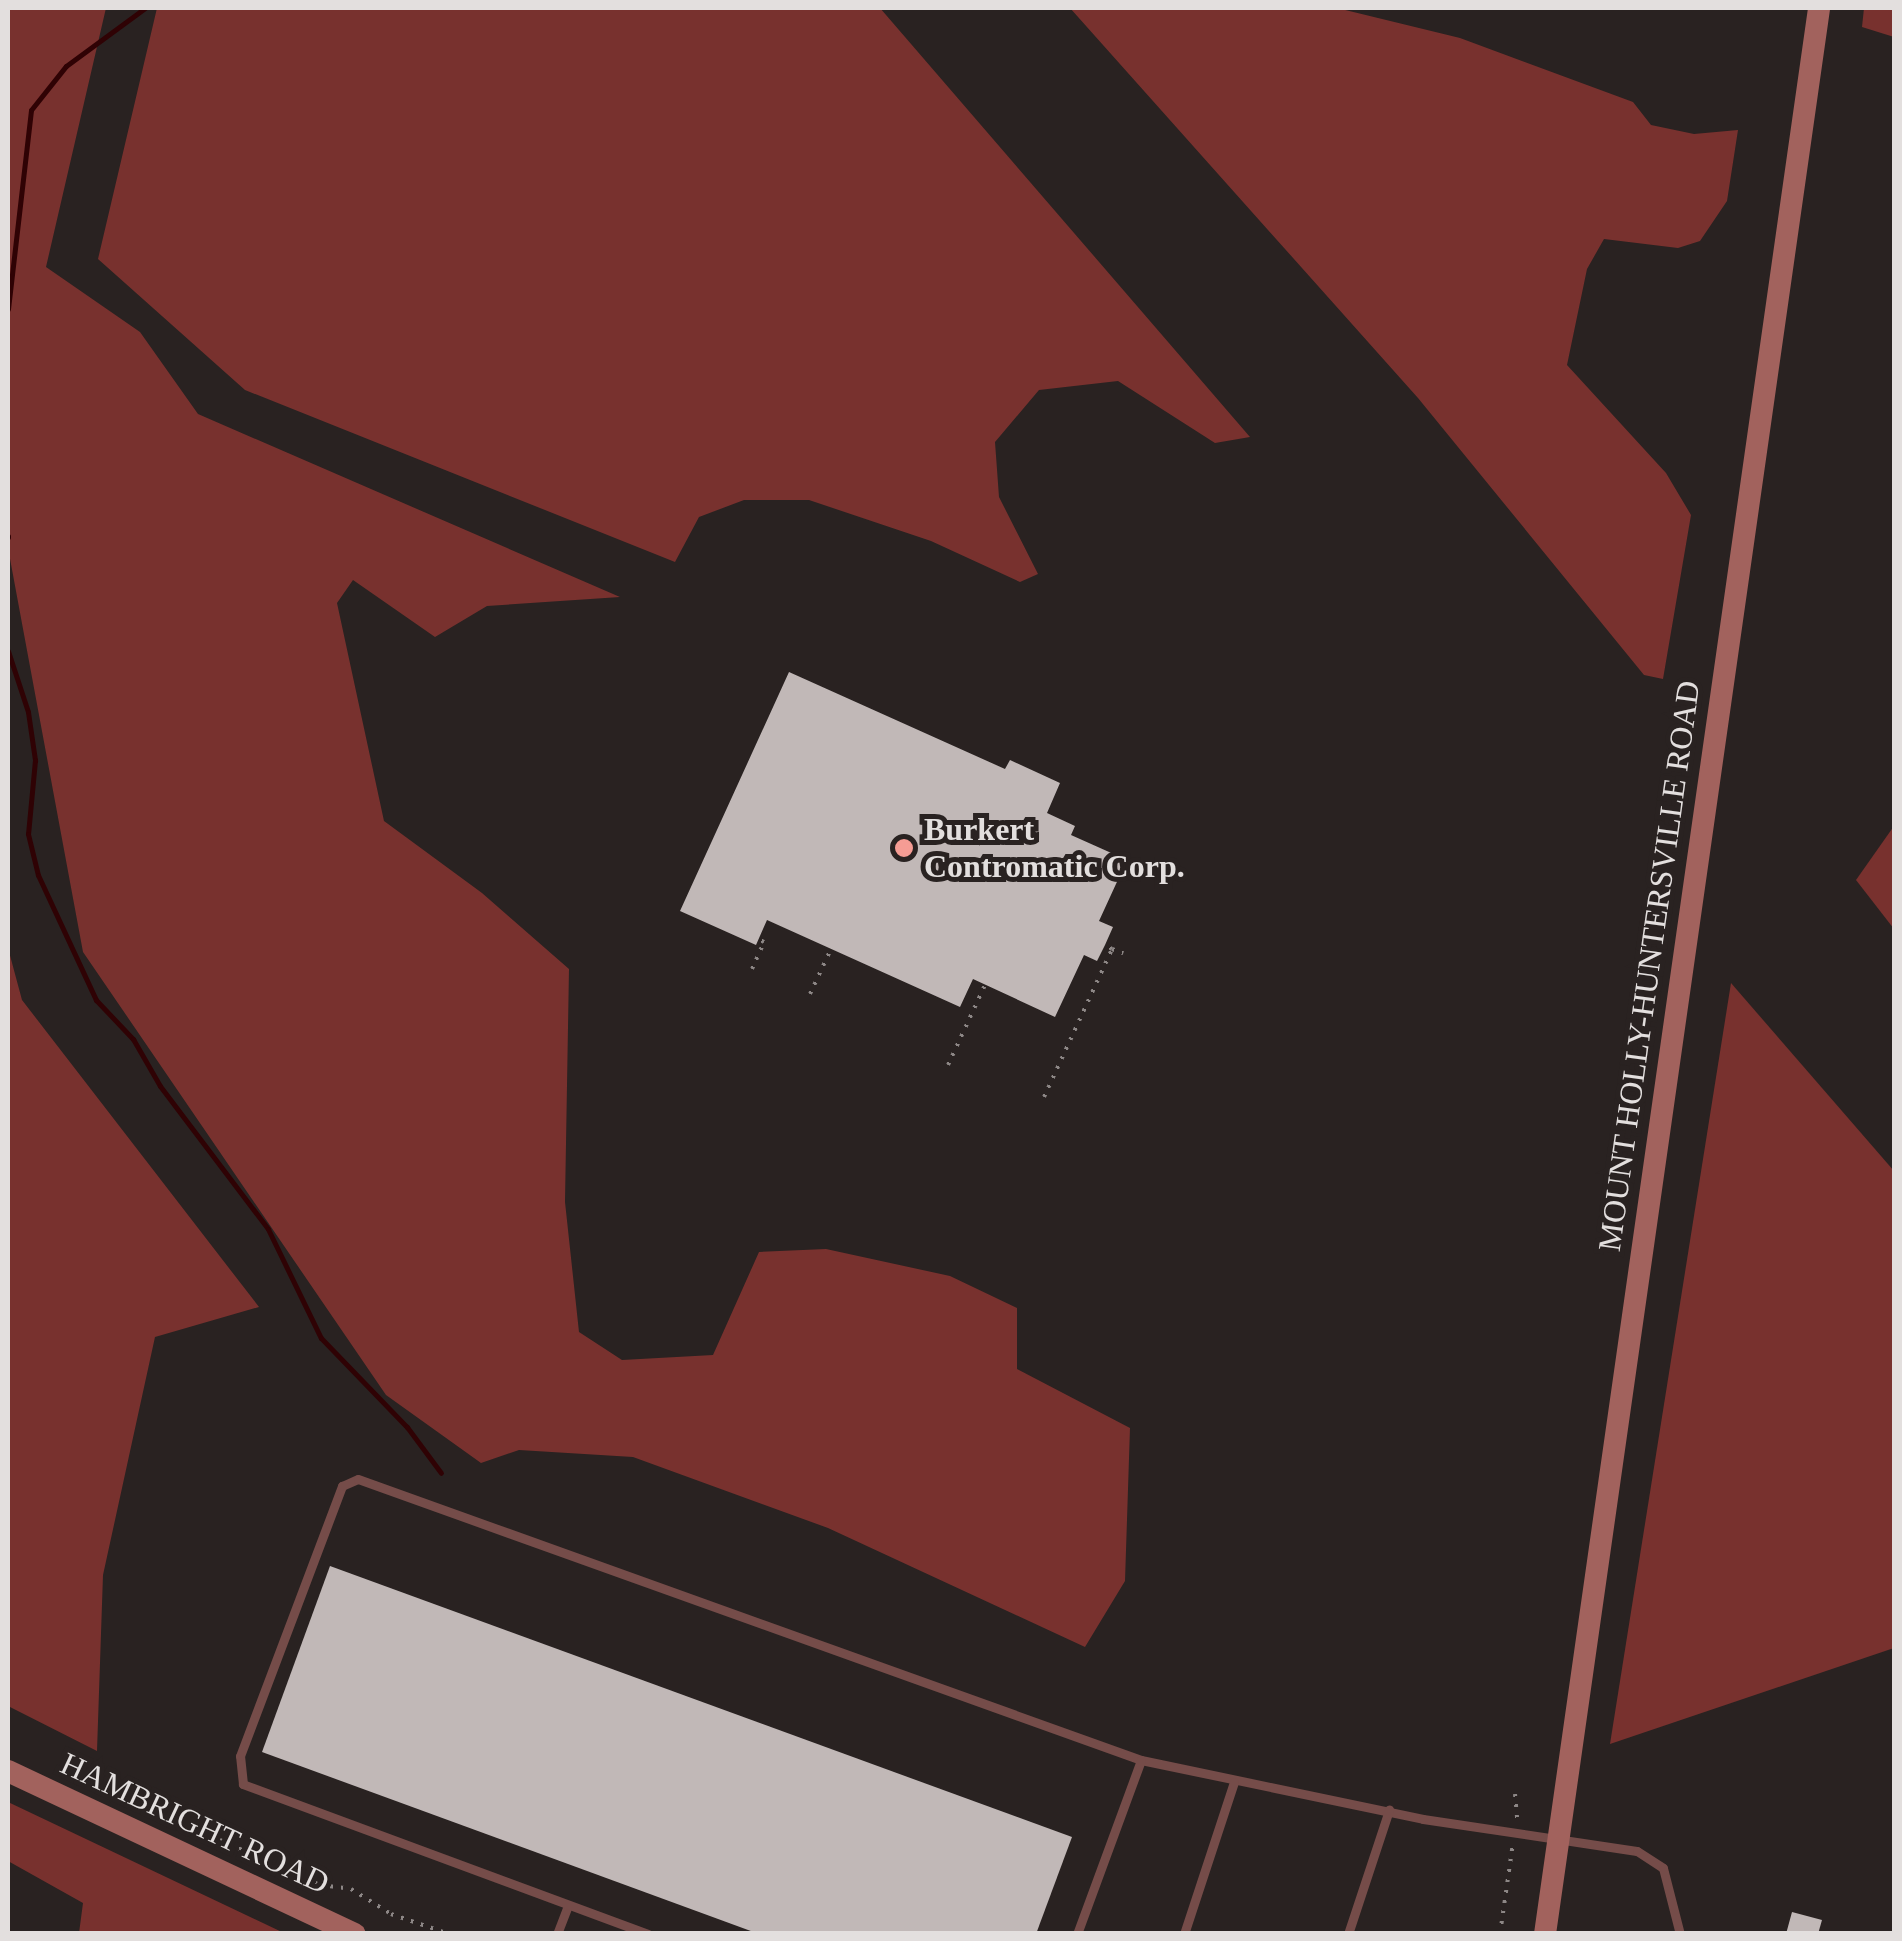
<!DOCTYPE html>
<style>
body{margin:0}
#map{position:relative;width:1902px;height:1941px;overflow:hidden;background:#292221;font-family:Georgia,serif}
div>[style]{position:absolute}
.green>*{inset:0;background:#78312e}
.stream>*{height:5px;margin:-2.5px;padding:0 2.5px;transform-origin:2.5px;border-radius:2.5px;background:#2f0204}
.building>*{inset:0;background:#c1b8b7}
.path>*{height:4px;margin-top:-2px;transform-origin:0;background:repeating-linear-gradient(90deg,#8d8786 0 2.5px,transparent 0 10.5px)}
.service>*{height:9px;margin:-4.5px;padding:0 4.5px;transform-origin:4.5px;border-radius:4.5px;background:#754c49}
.secondary>*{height:22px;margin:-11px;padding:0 11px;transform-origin:11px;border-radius:11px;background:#a2625d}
.dots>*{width:28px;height:28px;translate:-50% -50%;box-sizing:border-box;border:5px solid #292221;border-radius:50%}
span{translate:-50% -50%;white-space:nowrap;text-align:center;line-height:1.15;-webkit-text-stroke:10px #292221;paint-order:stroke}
.poi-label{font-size:32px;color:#e3dfde;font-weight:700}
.left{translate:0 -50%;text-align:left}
.street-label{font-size:32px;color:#e3dfde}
.frame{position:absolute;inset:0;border:10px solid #e3dfde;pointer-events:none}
</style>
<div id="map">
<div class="green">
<i style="clip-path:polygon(8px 8px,106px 8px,46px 267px,140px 332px,198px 414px,620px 597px,487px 606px,435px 637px,353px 580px,337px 603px,384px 821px,482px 893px,569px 969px,565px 1202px,579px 1332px,622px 1360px,713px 1355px,759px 1252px,826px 1249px,950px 1276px,1017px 1308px,1017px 1369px,1130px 1428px,1125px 1581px,1085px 1647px,828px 1528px,633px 1457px,519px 1450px,481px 1463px,386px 1395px,83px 952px,8px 548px)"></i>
<i style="clip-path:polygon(157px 8px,880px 8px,1250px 437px,1215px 443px,1118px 381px,1039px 390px,995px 442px,999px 497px,1038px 574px,1020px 582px,931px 541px,809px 500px,744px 500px,699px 517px,675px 562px,245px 390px,98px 259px)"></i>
<i style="clip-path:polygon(1070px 8px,1337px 8px,1460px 38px,1633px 102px,1651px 125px,1694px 134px,1738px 130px,1727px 201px,1700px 241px,1678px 248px,1604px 239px,1587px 269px,1567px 365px,1666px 473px,1691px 515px,1663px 679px,1644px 675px,1418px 398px)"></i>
<i style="clip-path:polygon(1864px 8px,1894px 8px,1894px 37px,1862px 27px)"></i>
<i style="clip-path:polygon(1894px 826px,1894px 929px,1856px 880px)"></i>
<i style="clip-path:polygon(8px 948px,22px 1000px,259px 1307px,155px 1337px,103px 1575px,97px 1751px,8px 1706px)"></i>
<i style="clip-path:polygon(1731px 983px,1894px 1171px,1894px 1648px,1610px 1744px)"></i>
<i style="clip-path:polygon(8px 1802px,284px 1933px,79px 1933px,83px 1903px,8px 1861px)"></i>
</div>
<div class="stream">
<i style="left:8px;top:309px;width:200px;rotate:-83.4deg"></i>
<i style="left:31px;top:110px;width:56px;rotate:-51.5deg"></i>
<i style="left:66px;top:66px;width:98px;rotate:-36.3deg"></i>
<i style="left:8px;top:536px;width:1px;rotate:90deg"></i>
<i style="left:8px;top:651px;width:64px;rotate:71.8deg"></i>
<i style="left:28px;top:712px;width:49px;rotate:81.7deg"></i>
<i style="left:35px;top:760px;width:74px;rotate:95.4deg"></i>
<i style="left:28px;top:834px;width:42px;rotate:76.3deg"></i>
<i style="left:38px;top:875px;width:138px;rotate:65.1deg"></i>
<i style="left:96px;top:1000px;width:54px;rotate:46.5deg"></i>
<i style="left:133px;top:1039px;width:54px;rotate:60.1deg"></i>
<i style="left:160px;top:1086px;width:179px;rotate:52.9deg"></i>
<i style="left:268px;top:1229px;width:121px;rotate:64.1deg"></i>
<i style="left:321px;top:1338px;width:124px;rotate:46deg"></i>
<i style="left:407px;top:1427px;width:57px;rotate:53.5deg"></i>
</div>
<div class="building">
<i style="clip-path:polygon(789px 672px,1005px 769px,1010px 760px,1060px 783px,1047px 813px,1075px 826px,1071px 835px,1127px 860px,1099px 921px,1113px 927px,1105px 945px,1097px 961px,1084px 955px,1055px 1017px,973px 979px,960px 1007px,767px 920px,756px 945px,680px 911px)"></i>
<i style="clip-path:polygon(330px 1566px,1072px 1837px,1036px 1934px,759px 1934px,262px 1752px)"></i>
<i style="clip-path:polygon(1792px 1912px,1822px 1920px,1818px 1934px,1786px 1934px)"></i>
</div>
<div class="path">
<i style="left:1112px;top:949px;width:12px;rotate:20deg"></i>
<i style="left:752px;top:969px;width:30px;rotate:-66deg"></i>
<i style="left:764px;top:942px;width:7px;rotate:-153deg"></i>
<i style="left:810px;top:994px;width:50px;rotate:-65deg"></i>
<i style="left:948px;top:1065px;width:88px;rotate:-65.2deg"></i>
<i style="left:1044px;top:1097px;width:163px;rotate:-65.3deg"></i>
<i style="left:1112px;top:949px;width:8px;rotate:-150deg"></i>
<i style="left:105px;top:1788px;width:236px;rotate:24.3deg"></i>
<i style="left:320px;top:1885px;width:31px;rotate:7deg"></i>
<i style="left:351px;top:1889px;width:47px;rotate:32deg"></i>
<i style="left:391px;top:1914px;width:61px;rotate:19deg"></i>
<i style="left:1515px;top:1794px;width:25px;rotate:85deg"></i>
<i style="left:1500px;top:1934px;width:92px;rotate:-81.9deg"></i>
</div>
<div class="service">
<i style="left:557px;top:1934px;width:31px;rotate:-69deg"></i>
<i style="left:648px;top:1934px;width:432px;rotate:-159.7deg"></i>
<i style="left:243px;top:1784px;width:28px;rotate:-96deg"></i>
<i style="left:240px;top:1756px;width:289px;rotate:-69.3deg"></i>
<i style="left:342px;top:1486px;width:17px;rotate:-24deg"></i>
<i style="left:358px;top:1479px;width:832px;rotate:19.74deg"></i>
<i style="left:1141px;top:1760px;width:288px;rotate:11.8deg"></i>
<i style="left:1423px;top:1819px;width:216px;rotate:8.5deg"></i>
<i style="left:1637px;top:1851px;width:31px;rotate:33deg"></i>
<i style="left:1663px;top:1868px;width:68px;rotate:75.6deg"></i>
<i style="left:1077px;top:1934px;width:185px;rotate:-69.8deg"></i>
<i style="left:1184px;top:1934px;width:160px;rotate:-71.8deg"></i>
<i style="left:1348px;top:1934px;width:131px;rotate:-71.7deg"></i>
</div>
<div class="secondary">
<i style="left:8px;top:1771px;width:383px;rotate:25.2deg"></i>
<i style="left:1545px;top:1934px;width:1945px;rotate:-81.9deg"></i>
</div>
<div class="dots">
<i style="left:904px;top:848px;background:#f59c94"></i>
</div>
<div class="poi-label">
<span class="left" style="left:924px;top:848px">Burkert<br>Contromatic Corp.</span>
</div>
<div class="street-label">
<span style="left:1649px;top:966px;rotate:-82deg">MOUNT HOLLY-HUNTERSVILLE ROAD</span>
<span style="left:195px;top:1823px;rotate:25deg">HAMBRIGHT ROAD</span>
</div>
<div class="frame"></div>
</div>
